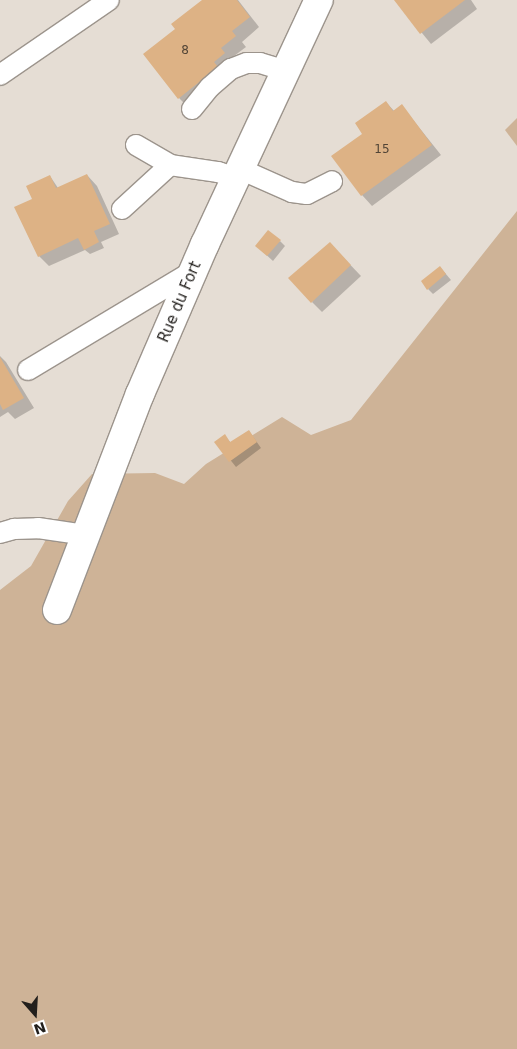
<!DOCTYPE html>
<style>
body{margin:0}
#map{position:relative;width:517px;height:1049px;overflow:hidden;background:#e5ddd4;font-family:"DejaVu Sans",sans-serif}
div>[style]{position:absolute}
.green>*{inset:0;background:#ceb397}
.shadow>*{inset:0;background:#0003}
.building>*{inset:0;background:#ddb285}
.roads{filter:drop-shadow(1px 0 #9c948c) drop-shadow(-1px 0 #9c948c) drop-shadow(0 1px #9c948c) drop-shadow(0 -1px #9c948c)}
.lane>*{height:20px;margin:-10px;padding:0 10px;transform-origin:10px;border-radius:10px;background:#fff}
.street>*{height:28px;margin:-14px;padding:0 14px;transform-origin:14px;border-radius:14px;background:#fff}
span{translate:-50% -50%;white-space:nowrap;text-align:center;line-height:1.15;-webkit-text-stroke:5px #fff;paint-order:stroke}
.number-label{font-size:12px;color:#514436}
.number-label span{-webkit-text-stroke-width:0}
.street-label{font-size:15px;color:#221f1c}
.north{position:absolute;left:10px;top:989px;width:50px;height:50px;-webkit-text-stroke:4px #fff;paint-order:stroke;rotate:161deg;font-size:14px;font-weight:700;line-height:20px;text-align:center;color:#221f1c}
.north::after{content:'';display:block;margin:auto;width:18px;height:22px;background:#221f1c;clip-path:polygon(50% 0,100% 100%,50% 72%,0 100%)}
</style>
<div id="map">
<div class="green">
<i style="clip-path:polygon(517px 118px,517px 146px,505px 130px)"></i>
<i style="clip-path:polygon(517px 211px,517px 1049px,0 1049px,0 590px,31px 566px,68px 501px,92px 474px,155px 473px,184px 484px,206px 464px,282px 417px,311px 435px,351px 420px)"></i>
</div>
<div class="shadow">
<i style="clip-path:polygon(204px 0,238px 0,259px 27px,242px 42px,246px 47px,230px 59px,189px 108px,179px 98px,177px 29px)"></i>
<i style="clip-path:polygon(395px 0,471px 0,477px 9px,431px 44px)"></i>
<i style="clip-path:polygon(386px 102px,395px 112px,402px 106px,441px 155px,372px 206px,362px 195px,364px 134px)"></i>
<i style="clip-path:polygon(87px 175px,97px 186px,119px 234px,101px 242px,104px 248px,90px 254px,85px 250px,49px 266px,39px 256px,32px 200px,50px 176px,58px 188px)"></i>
<i style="clip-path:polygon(280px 241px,285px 246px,273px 261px,262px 251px)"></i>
<i style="clip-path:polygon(340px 254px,361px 276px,322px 312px,312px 302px)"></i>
<i style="clip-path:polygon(440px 267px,451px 280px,433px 294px,428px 289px)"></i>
<i style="clip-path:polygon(0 356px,6px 362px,34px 408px,15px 419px,8px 412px,0 417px)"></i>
<i style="clip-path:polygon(249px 431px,261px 448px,236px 467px,216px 442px,225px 436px,231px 443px)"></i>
</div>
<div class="building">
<i style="clip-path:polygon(202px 0,237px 0,250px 17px,232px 31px,236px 36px,221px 48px,225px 53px,214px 62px,218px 67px,178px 99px,143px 54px,175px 29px,171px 24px)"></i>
<i style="clip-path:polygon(394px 0,465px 0,420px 34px)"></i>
<i style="clip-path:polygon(386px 101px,393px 111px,402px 104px,432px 145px,361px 196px,331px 156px,362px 134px,355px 123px)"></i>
<i style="clip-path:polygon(87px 174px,110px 224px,94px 231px,99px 242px,84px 250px,78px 238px,38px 257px,14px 207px,32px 199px,26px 186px,50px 175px,56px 188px)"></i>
<i style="clip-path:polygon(268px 230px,281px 240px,267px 256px,255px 246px)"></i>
<i style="clip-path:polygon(330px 242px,351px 265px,311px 303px,288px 278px)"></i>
<i style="clip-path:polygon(440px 266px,446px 274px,427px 290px,421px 281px)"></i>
<i style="clip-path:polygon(0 357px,24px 398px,3px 410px,0 404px)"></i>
<i style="clip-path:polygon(249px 430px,257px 442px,229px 462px,214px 442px,225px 434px,230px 442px)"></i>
</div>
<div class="roads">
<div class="lane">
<i style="left:0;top:75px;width:132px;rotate:-34.5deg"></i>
<i style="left:192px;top:109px;width:28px;rotate:-51deg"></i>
<i style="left:210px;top:87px;width:28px;rotate:-41deg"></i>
<i style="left:231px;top:69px;width:17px;rotate:-21deg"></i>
<i style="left:247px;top:63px;width:13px"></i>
<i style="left:260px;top:63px;width:27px;rotate:17deg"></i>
<i style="left:136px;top:145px;width:39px;rotate:30deg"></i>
<i style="left:240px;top:169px;width:57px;rotate:23.9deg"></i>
<i style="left:292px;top:192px;width:15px;rotate:8deg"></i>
<i style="left:307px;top:194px;width:28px;rotate:-27deg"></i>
<i style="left:122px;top:209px;width:65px;rotate:-42.5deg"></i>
<i style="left:170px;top:165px;width:49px;rotate:8.3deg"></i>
<i style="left:218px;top:172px;width:19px;rotate:18deg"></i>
<i style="left:28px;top:370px;width:192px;rotate:-31deg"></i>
<i style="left:0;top:533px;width:15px;rotate:-16deg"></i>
<i style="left:14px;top:529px;width:24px;rotate:-2deg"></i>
<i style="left:38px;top:528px;width:49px;rotate:8.3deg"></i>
</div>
<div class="street">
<i style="left:57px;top:610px;width:231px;rotate:-69deg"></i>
<i style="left:140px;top:394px;width:163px;rotate:-66.6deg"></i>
<i style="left:205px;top:244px;width:269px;rotate:-65deg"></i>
</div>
</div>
<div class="number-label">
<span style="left:185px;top:51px">8</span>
<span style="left:382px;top:150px">15</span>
</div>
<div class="street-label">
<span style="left:180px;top:302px;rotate:-67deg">Rue du Fort</span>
</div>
<div class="north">N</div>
</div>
